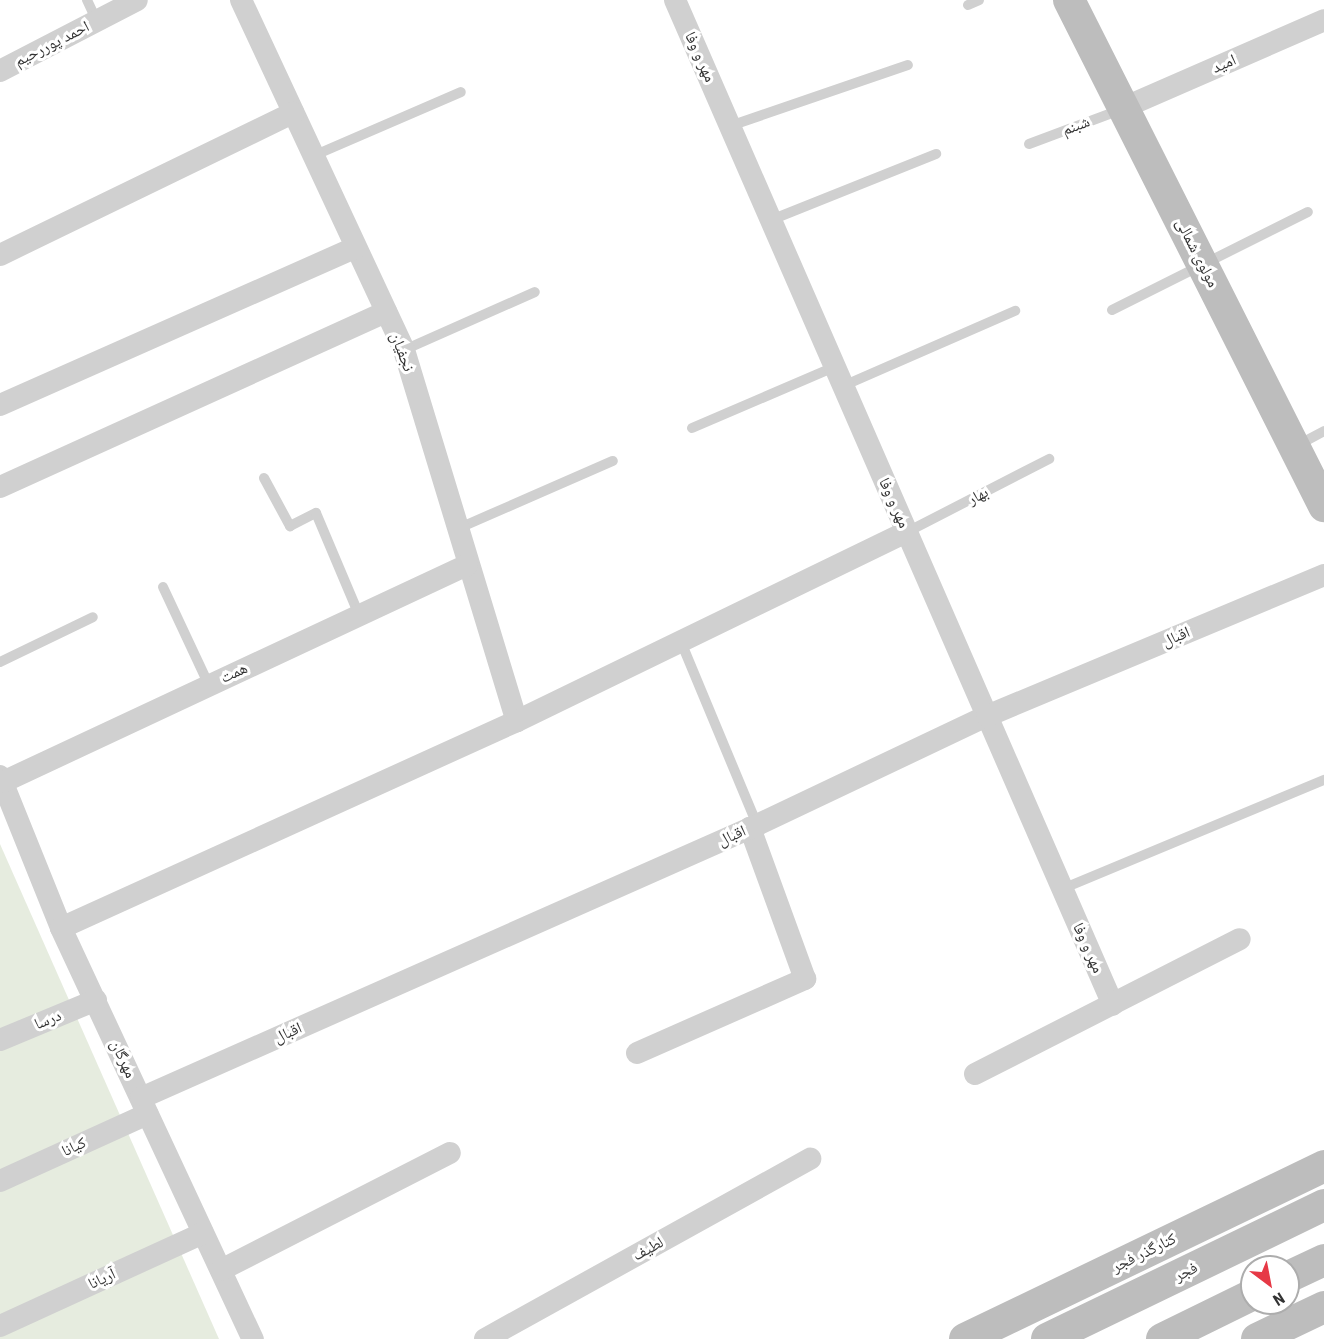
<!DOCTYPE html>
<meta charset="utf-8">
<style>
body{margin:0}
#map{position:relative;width:1324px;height:1339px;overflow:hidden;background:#fff;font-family:"Roboto Condensed","Noto Naskh Arabic",sans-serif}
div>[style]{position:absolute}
.green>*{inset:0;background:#e6ecdf}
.lane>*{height:10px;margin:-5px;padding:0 5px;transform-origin:5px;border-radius:5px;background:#d0d0d0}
.street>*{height:22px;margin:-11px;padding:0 11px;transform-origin:11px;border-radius:11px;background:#d0d0d0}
.secondary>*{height:32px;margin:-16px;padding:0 16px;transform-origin:16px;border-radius:16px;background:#bdbdbd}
span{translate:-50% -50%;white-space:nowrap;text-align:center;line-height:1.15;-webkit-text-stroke:6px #fff;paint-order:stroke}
.street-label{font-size:16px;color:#333}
.north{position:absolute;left:1240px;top:1255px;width:60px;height:60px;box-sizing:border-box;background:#fff;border:2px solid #adadad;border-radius:50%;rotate:148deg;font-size:16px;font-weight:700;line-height:24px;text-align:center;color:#333}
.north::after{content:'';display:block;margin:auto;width:21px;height:27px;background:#e63946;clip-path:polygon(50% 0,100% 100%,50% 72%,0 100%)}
</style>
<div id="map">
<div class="green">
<i style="clip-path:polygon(0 844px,219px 1339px,0 1339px)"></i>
</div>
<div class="lane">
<i style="left:87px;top:0;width:23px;rotate:65deg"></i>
<i style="left:968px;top:5px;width:12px;rotate:-24deg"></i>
<i style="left:730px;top:126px;width:188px;rotate:-18.9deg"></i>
<i style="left:1029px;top:144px;width:97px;rotate:-20.5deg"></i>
<i style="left:313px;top:156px;width:161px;rotate:-23.4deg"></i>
<i style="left:771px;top:220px;width:178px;rotate:-21.8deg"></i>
<i style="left:1112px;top:310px;width:219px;rotate:-26.6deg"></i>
<i style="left:404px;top:350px;width:143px;rotate:-23.9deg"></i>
<i style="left:843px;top:386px;width:188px;rotate:-23.6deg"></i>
<i style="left:692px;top:428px;width:155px;rotate:-23.2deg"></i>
<i style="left:1298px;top:445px;width:30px;rotate:-28deg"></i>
<i style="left:264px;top:478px;width:55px;rotate:61.6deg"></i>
<i style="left:290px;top:526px;width:29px;rotate:-27deg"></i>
<i style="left:316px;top:513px;width:111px;rotate:67.1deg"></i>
<i style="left:457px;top:529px;width:170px;rotate:-23.6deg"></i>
<i style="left:907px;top:532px;width:160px;rotate:-27.2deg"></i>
<i style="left:163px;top:587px;width:108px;rotate:64.9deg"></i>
<i style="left:681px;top:642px;width:198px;rotate:67.4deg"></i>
<i style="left:0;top:662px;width:103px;rotate:-25.8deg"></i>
<i style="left:1062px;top:889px;width:284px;rotate:-22.6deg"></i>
</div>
<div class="street">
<i style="left:241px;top:0;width:386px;rotate:65deg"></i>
<i style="left:404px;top:350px;width:388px;rotate:73.1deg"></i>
<i style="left:675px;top:0;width:1096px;rotate:66.45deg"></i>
<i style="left:0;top:71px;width:154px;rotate:-27.4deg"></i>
<i style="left:1123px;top:108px;width:219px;rotate:-23.6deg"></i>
<i style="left:0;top:255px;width:326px;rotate:-25.9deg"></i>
<i style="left:0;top:405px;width:389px;rotate:-23.9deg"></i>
<i style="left:0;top:487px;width:424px;rotate:-24.4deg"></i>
<i style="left:0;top:776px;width:164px;rotate:68.1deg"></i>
<i style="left:61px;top:928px;width:454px;rotate:65deg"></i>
<i style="left:3px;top:782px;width:512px;rotate:-25.06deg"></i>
<i style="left:61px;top:928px;width:501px;rotate:-24.42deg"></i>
<i style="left:517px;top:721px;width:433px;rotate:-25.9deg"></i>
<i style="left:0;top:1040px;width:104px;rotate:-22.6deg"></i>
<i style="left:637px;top:1053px;width:184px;rotate:-23.8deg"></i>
<i style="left:805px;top:979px;width:161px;rotate:-110deg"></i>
<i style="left:975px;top:1074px;width:297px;rotate:-27deg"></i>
<i style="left:141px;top:1098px;width:674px;rotate:-23.9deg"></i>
<i style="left:757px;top:825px;width:255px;rotate:-25.4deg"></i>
<i style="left:987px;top:716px;width:365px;rotate:-22.7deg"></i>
<i style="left:0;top:1181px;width:162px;rotate:-24.4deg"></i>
<i style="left:221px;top:1270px;width:257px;rotate:-27.1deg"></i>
<i style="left:0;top:1326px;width:223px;rotate:-24.6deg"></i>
<i style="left:485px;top:1339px;width:372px;rotate:-29deg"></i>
</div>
<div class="secondary">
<i style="left:1069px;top:0;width:567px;rotate:63.25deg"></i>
<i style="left:1288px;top:1277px;width:40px;rotate:-25deg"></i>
<i style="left:965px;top:1339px;width:399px;rotate:-25.7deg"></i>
<i style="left:1047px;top:1339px;width:308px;rotate:-25.8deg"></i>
<i style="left:1162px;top:1339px;width:100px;rotate:-26.1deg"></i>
<i style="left:1257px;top:1339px;width:74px;rotate:-25.5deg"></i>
</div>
<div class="street-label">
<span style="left:52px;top:44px;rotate:-27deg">احمد پوررحیم</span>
<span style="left:700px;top:57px;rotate:66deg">مهر و وفا</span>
<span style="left:1224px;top:64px;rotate:-24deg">امید</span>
<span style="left:1076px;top:126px;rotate:-21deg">شبنم</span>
<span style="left:1197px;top:253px;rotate:63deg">مولوی شمالی</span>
<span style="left:402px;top:352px;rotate:69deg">نجفیان</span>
<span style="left:978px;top:496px;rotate:-27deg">بهار</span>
<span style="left:894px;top:503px;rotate:66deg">مهر و وفا</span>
<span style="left:1176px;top:637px;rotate:-23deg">اقبال</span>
<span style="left:234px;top:673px;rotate:-25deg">همت</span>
<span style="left:732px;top:836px;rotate:-24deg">اقبال</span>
<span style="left:1088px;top:948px;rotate:66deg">مهر و وفا</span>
<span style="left:48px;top:1020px;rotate:-22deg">درسا</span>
<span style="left:288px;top:1033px;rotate:-24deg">اقبال</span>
<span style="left:123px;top:1059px;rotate:65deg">مهرگان</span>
<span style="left:74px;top:1147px;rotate:-25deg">کیانا</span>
<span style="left:648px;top:1249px;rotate:-29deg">لطیف</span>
<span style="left:1144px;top:1253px;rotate:-26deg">کنارگذر فجر</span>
<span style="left:1186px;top:1272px;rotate:-26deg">فجر</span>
<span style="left:102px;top:1279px;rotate:-25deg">آریانا</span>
</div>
<div class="north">N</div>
</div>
